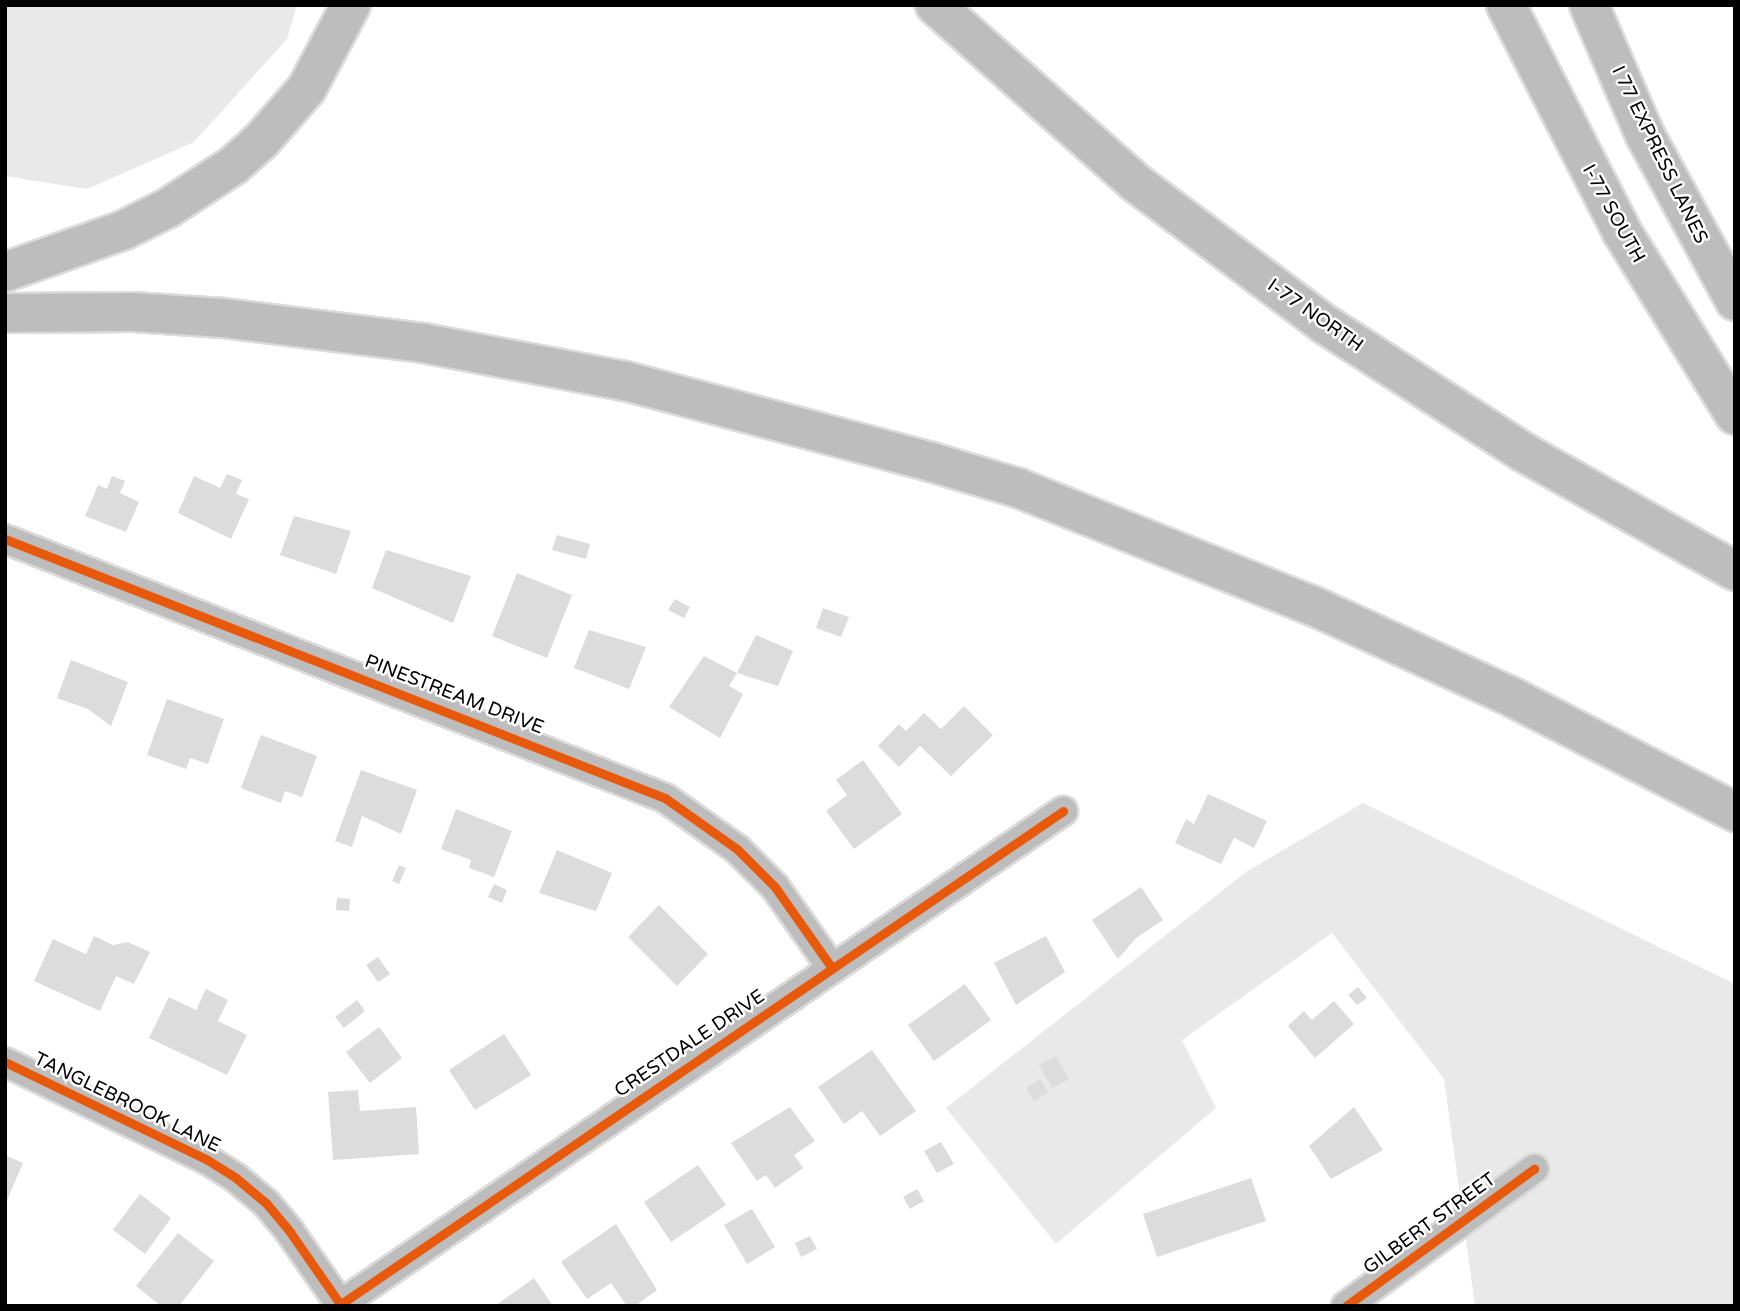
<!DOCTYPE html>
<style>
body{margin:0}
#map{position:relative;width:1740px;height:1311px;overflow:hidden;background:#fff;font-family:"Varela Round",sans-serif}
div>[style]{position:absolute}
.green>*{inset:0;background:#e9e9e9}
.building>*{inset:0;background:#dcdcdc}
.roads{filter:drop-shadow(2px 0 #dbdbdb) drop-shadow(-2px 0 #dbdbdb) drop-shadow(0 2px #dbdbdb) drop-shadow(0 -2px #dbdbdb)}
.minor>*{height:28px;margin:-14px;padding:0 14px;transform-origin:14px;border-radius:14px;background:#bdbdbd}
.motorway>*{height:38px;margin:-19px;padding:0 19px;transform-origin:19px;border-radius:19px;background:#bdbdbd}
.cycleway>*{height:9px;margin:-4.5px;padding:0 4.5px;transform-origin:4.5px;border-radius:4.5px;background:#e8590c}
span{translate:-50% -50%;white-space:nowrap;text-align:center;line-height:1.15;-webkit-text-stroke:5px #fff;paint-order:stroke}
.street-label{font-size:19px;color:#000}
.frame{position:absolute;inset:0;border:7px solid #000;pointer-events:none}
</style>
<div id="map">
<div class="green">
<i style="clip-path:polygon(5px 5px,297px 5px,287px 39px,194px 142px,87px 189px,5px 176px)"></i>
<i style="clip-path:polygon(1363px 803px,1735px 984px,1735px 1306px,1475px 1306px,1444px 1079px,1332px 933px,1182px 1040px,1216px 1108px,1056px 1244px,946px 1108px,1246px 872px)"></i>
</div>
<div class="building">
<i style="clip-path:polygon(227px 474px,242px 480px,236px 494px,249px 499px,231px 539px,178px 513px,194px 476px,220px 488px)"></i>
<i style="clip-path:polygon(112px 476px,125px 481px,120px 493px,139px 502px,126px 532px,85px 516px,98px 485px,107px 489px)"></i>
<i style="clip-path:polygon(294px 516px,351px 531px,336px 574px,280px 555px)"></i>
<i style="clip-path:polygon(557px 535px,590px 544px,586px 559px,552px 550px)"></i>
<i style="clip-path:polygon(386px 550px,471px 576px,453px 623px,372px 588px)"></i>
<i style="clip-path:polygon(517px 573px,572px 595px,547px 658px,492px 636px)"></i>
<i style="clip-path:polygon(675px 599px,690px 607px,684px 618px,668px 610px)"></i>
<i style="clip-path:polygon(823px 608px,849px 617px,841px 637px,816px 628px)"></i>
<i style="clip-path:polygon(589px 630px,646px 647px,629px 689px,574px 668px)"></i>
<i style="clip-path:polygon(756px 635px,793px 651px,778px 686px,737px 673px)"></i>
<i style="clip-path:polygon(704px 656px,737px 673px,729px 686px,743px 694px,720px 738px,669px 707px)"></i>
<i style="clip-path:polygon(71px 660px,128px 682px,111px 726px,88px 709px,57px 698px)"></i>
<i style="clip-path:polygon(167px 699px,224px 719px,208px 764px,190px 758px,186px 769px,147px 755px)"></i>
<i style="clip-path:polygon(964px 706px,993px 735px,951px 776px,920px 746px,899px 767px,878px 746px,899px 724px,906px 731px,924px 713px,941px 729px)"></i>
<i style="clip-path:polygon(261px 735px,317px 756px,302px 797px,285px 791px,281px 803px,241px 788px)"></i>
<i style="clip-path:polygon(863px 760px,902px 814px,854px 849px,826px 811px,847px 795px,836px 780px)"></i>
<i style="clip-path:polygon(361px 770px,417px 790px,401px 834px,362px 816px,352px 847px,335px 841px)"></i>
<i style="clip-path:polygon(1208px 794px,1267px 821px,1254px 848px,1234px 838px,1221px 864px,1175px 843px,1186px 819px,1194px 824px)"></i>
<i style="clip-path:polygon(456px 809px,512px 831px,494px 877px,469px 868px,471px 860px,441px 849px)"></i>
<i style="clip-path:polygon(557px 850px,612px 873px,596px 911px,539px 893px)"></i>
<i style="clip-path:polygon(399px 865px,406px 868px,399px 884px,392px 881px)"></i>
<i style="clip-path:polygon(494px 884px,507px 890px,502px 903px,488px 897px)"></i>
<i style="clip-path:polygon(1141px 887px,1163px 920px,1136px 938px,1118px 959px,1092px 920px)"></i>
<i style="clip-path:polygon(337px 898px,350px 899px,349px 911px,336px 910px)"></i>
<i style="clip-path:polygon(659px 905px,708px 954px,677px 986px,628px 937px)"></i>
<i style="clip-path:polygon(94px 936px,113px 945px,128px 942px,150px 952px,134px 984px,116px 976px,100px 1011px,34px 981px,53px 939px,86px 954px)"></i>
<i style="clip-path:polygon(1046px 936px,1065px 972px,1016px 1005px,994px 963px)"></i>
<i style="clip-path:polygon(378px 957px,390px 974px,378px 982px,366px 965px)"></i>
<i style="clip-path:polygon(965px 984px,991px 1020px,934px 1061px,908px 1025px)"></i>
<i style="clip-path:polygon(1358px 987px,1367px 998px,1357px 1005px,1348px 995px)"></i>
<i style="clip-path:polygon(206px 989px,228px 1000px,218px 1021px,247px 1035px,227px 1075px,149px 1038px,169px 997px,196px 1010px)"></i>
<i style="clip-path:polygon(357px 1000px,365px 1011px,344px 1028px,335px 1017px)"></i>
<i style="clip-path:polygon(1334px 1001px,1354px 1024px,1315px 1058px,1288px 1026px,1304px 1011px,1312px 1020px)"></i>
<i style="clip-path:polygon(379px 1027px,402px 1058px,370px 1083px,346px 1052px)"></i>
<i style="clip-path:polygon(504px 1034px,531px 1075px,475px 1110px,449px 1070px)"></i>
<i style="clip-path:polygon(872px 1050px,916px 1111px,880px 1136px,862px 1111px,844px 1124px,818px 1087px)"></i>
<i style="clip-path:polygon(1056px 1056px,1069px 1079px,1052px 1088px,1039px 1065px)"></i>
<i style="clip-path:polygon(1040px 1079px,1048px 1092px,1034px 1101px,1026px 1088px)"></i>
<i style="clip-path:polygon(358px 1090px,360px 1111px,416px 1107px,419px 1154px,333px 1160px,328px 1092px)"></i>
<i style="clip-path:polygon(790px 1107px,815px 1141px,794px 1155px,803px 1168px,775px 1188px,766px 1175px,757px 1181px,731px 1143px)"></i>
<i style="clip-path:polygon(1354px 1107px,1383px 1150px,1331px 1179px,1309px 1146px)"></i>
<i style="clip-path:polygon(941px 1142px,954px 1164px,937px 1173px,924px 1151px)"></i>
<i style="clip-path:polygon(5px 1155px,23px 1163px,5px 1205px)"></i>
<i style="clip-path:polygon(698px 1165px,726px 1205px,671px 1242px,644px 1202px)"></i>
<i style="clip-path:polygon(1251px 1178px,1266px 1221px,1157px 1257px,1143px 1214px)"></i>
<i style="clip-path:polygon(917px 1189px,924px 1201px,910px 1209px,903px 1197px)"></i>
<i style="clip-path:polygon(140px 1194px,171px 1218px,145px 1254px,113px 1230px)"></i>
<i style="clip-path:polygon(752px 1209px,775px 1247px,747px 1264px,724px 1225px)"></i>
<i style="clip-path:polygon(616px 1224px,657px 1290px,635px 1306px,627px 1306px,611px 1283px,587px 1299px,561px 1262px)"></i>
<i style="clip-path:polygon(178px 1233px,214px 1261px,179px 1306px,161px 1306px,136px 1286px)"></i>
<i style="clip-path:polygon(810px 1236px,817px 1249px,801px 1257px,795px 1243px)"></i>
<i style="clip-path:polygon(534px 1278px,553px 1306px,495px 1306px)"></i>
</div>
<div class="roads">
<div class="minor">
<i style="left:5px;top:539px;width:709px;rotate:21.43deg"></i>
<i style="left:665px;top:798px;width:88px;rotate:35.3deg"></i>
<i style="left:737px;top:849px;width:54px;rotate:45deg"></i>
<i style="left:775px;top:887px;width:99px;rotate:54.9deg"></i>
<i style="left:5px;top:1062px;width:223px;rotate:25.8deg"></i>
<i style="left:206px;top:1159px;width:36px;rotate:32deg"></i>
<i style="left:236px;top:1178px;width:39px;rotate:40deg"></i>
<i style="left:266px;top:1203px;width:38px;rotate:50deg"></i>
<i style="left:290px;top:1232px;width:88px;rotate:55.2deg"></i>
<i style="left:338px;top:1306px;width:878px;rotate:-34.32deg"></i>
<i style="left:1346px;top:1306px;width:233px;rotate:-36.1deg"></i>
</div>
<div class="motorway">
<i style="left:935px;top:5px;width:268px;rotate:41.5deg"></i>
<i style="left:1136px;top:183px;width:237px;rotate:36.8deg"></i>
<i style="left:1326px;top:325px;width:234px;rotate:32.8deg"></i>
<i style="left:1523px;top:452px;width:243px;rotate:29.3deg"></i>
<i style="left:1506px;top:5px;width:255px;rotate:62.9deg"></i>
<i style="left:1622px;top:232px;width:215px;rotate:58.3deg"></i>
<i style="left:1589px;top:5px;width:142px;rotate:66.7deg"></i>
<i style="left:1645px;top:135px;width:189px;rotate:61.5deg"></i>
<i style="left:5px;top:272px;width:126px;rotate:-19.4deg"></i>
<i style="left:124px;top:230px;width:49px;rotate:-26.6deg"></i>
<i style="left:168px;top:208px;width:79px;rotate:-33.1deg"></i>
<i style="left:234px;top:165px;width:36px;rotate:-42deg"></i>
<i style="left:261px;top:141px;width:70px;rotate:-49deg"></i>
<i style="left:307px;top:88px;width:94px;rotate:-62.1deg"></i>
<i style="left:5px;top:313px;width:128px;rotate:-0.4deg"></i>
<i style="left:133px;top:312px;width:90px;rotate:3.8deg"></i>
<i style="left:223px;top:318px;width:202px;rotate:7.1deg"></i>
<i style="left:423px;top:343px;width:206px;rotate:10.7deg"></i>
<i style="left:625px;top:381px;width:317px;rotate:14.8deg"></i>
<i style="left:931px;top:462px;width:91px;rotate:16.6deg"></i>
<i style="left:1018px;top:488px;width:315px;rotate:21.8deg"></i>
<i style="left:1311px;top:605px;width:223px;rotate:24.6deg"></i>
<i style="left:1514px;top:698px;width:249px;rotate:27.3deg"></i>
</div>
</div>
<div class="cycleway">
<i style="left:5px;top:539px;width:709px;rotate:21.43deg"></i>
<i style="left:665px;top:798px;width:88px;rotate:35.3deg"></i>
<i style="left:737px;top:849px;width:54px;rotate:45deg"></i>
<i style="left:775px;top:887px;width:99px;rotate:54.9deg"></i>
<i style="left:5px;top:1062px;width:223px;rotate:25.8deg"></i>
<i style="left:206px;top:1159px;width:36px;rotate:32deg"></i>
<i style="left:236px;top:1178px;width:39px;rotate:40deg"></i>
<i style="left:266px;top:1203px;width:38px;rotate:50deg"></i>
<i style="left:290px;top:1232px;width:88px;rotate:55.2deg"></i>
<i style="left:338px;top:1306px;width:878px;rotate:-34.32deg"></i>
<i style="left:1346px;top:1306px;width:233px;rotate:-36.1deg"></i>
</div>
<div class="street-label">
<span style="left:1659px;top:155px;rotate:64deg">I 77 EXPRESS LANES</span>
<span style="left:1613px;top:214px;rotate:61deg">I-77 SOUTH</span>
<span style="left:1315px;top:316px;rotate:35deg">I-77 NORTH</span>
<span style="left:454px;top:695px;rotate:21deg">PINESTREAM DRIVE</span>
<span style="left:690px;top:1044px;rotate:-34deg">CRESTDALE DRIVE</span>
<span style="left:127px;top:1103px;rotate:26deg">TANGLEBROOK LANE</span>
<span style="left:1430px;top:1224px;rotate:-36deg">GILBERT STREET</span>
</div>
<div class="frame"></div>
</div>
